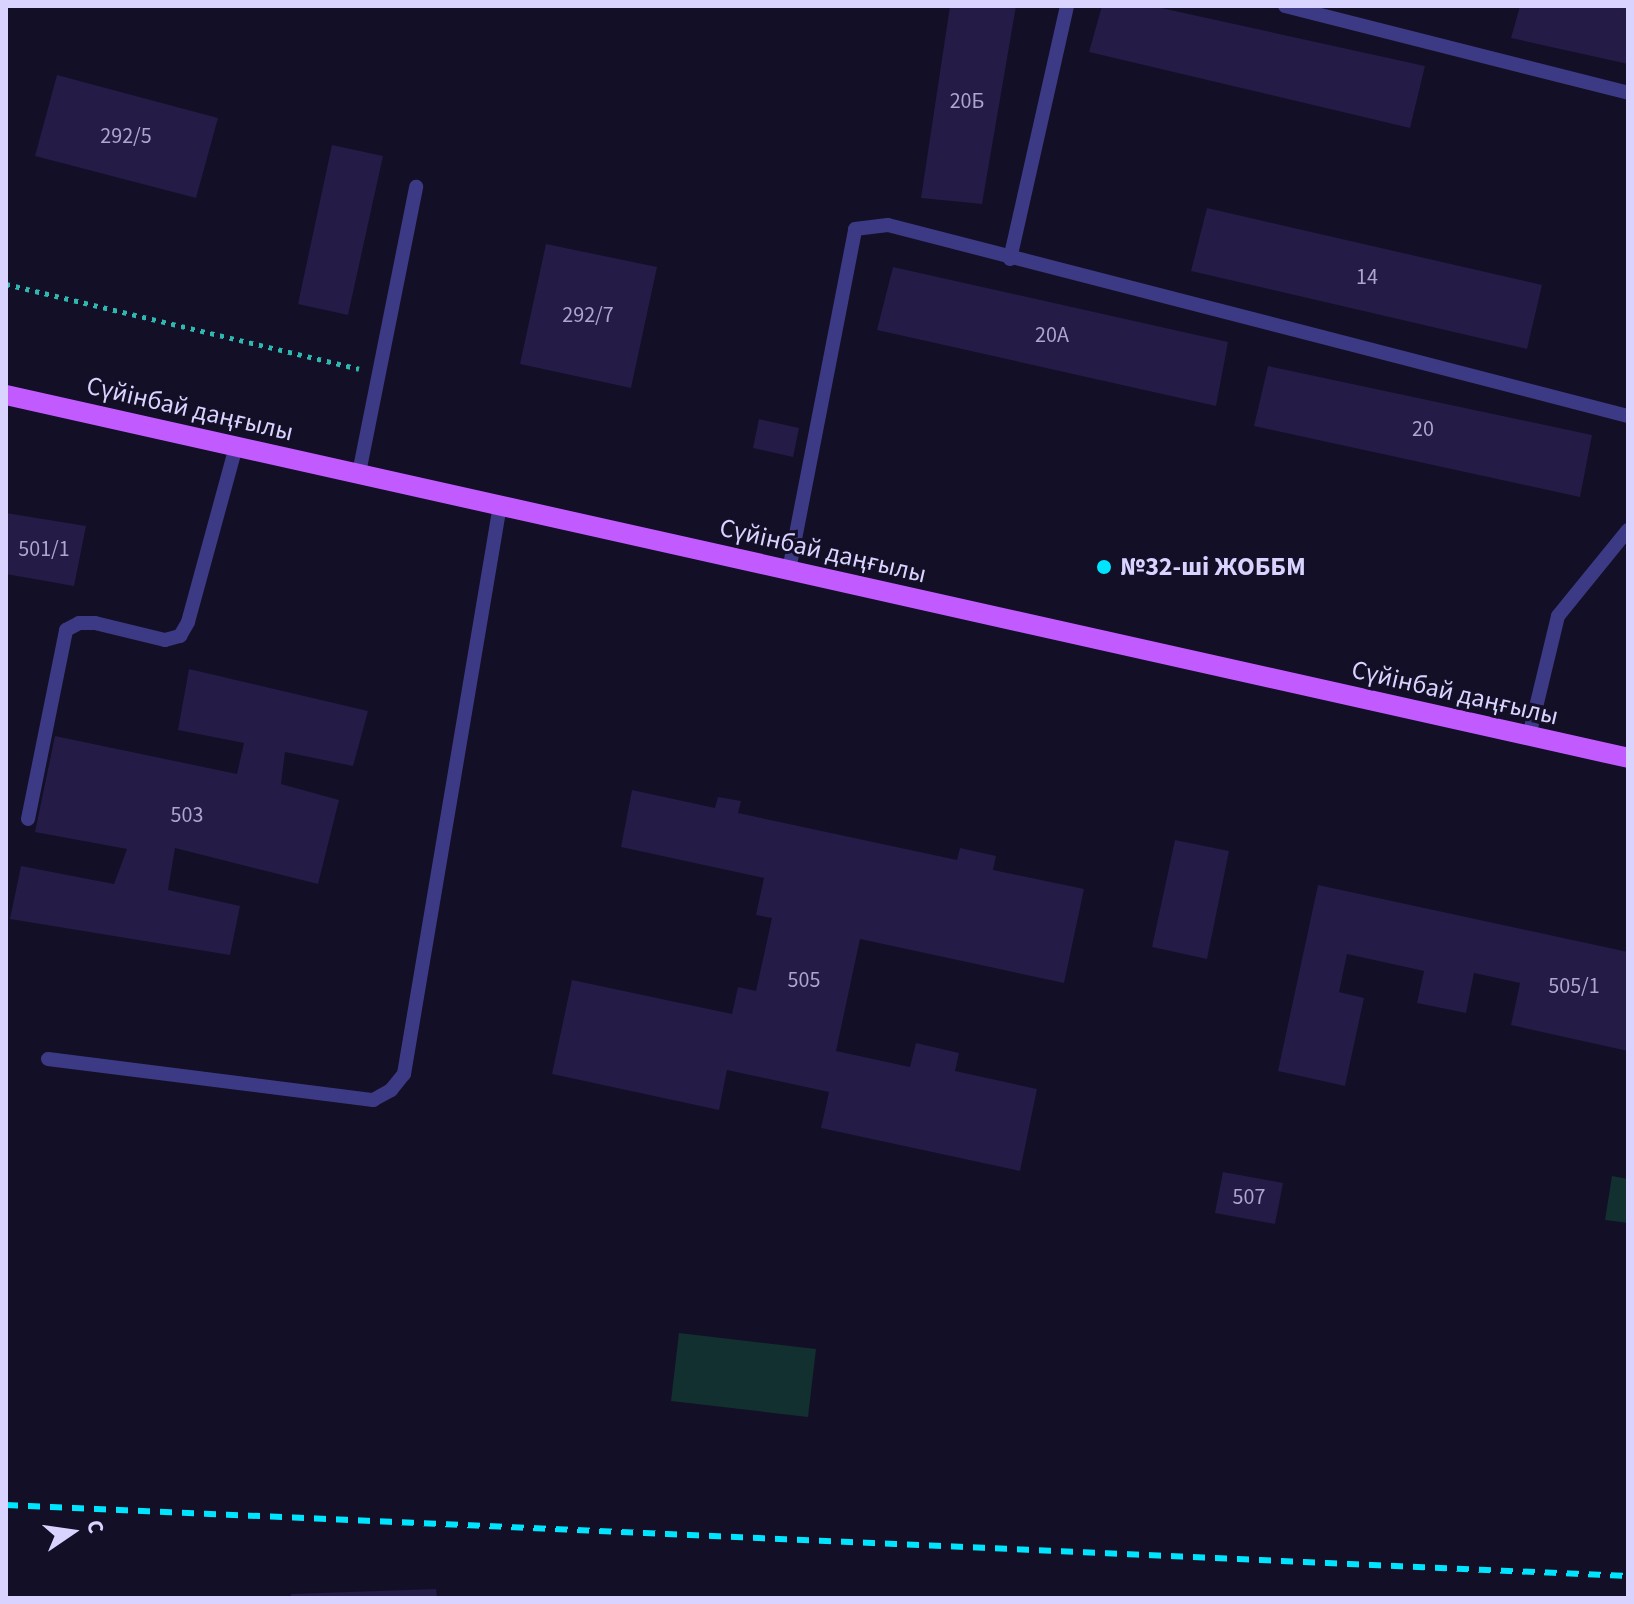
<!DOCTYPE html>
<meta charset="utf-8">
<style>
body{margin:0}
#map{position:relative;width:1634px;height:1604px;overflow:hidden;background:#130f26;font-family:"Source Sans 3",sans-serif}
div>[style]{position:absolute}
.green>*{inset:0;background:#12302f}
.building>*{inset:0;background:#241b47}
.path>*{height:5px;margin-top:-2.5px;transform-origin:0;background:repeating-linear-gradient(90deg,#2fb8b0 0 4px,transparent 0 10px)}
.lane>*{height:14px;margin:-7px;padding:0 7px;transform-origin:7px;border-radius:7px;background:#3d3a85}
.primary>*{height:20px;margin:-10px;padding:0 10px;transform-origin:10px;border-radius:10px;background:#c25bff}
.rail>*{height:6px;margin-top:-3px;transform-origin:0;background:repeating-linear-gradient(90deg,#00e5ff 0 12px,transparent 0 22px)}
.dots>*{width:22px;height:22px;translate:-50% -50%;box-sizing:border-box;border:4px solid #130f26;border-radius:50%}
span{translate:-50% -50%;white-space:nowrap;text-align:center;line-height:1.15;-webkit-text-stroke:6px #130f26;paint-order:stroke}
.number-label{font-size:22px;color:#aca6d1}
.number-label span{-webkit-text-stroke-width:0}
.street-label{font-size:26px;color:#d9d4ff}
.poi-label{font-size:26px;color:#d9d4ff;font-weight:700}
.left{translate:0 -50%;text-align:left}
.frame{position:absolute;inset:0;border:8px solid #d9d4ff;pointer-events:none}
.north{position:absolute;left:32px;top:1492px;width:80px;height:80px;-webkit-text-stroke:6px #130f26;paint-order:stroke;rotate:77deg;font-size:22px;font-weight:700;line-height:32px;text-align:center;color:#d9d4ff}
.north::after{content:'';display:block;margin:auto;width:28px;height:36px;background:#d9d4ff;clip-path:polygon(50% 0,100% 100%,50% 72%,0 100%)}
</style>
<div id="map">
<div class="green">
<i style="clip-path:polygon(1612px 1176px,1628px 1179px,1628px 1223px,1605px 1220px)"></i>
<i style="clip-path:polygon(679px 1333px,816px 1349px,808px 1417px,671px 1401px)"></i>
</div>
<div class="building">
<i style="clip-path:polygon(950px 6px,1016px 6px,982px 204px,921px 198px)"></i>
<i style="clip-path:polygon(1102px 6px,1152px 6px,1425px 66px,1410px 128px,1089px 52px)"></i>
<i style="clip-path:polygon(1520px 6px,1628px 6px,1628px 64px,1511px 38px)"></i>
<i style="clip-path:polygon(57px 75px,218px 118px,196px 198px,35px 156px)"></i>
<i style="clip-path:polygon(332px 145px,383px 156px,348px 315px,298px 304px)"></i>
<i style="clip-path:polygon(1207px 208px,1542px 285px,1527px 349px,1191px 271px)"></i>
<i style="clip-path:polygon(546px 244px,657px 267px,631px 388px,520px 364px)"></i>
<i style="clip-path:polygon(893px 267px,1228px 342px,1216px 406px,877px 330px)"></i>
<i style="clip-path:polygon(1268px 366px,1592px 435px,1580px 497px,1254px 426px)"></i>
<i style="clip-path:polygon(759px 419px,799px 428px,793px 457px,753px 448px)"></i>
<i style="clip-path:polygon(6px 513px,86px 526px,74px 586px,6px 574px)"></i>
<i style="clip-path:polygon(189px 669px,368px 711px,353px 766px,285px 752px,281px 784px,339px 800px,318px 884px,175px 848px,168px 890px,240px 906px,230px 955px,10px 919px,21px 866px,114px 884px,127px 849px,35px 832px,55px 736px,237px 774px,244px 743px,178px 730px)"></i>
<i style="clip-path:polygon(632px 790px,715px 808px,718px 797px,741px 801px,738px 813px,957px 860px,960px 848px,996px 856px,993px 870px,1084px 889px,1064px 983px,860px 939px,836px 1051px,910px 1067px,916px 1043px,959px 1053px,955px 1071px,1037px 1089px,1020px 1171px,821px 1128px,829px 1092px,727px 1070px,719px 1110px,552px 1074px,572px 980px,732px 1014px,738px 987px,756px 991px,772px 918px,756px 915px,764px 878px,621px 847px)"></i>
<i style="clip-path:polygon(1175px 840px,1229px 851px,1207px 959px,1152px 947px)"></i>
<i style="clip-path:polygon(1318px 885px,1628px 952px,1628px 1051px,1511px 1025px,1520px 983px,1474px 973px,1466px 1013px,1417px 1003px,1424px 971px,1347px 954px,1339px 992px,1364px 998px,1345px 1086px,1278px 1071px)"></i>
<i style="clip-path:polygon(1223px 1172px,1283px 1183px,1275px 1224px,1215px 1213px)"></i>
<i style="clip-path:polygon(436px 1589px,437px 1598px,291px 1598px,291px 1594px)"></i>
</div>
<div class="path">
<i style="left:6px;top:284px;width:363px;rotate:13.5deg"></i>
</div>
<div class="lane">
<i style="left:1285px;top:6px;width:354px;rotate:14.2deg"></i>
<i style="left:1010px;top:259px;width:259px;rotate:-77.3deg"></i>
<i style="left:359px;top:473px;width:292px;rotate:-78.7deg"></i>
<i style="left:789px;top:570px;width:347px;rotate:-79deg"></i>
<i style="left:855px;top:229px;width:33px;rotate:-7deg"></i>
<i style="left:888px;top:225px;width:764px;rotate:14.47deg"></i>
<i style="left:1529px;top:736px;width:123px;rotate:-76.4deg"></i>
<i style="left:1558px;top:616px;width:111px;rotate:-50.9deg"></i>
<i style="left:28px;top:819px;width:193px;rotate:-78.6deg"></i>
<i style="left:66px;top:630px;width:15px;rotate:-28deg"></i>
<i style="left:79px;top:623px;width:16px"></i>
<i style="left:95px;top:623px;width:72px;rotate:13.7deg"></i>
<i style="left:165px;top:640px;width:16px;rotate:-15deg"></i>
<i style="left:180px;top:636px;width:16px;rotate:-60deg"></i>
<i style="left:188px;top:622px;width:182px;rotate:-74.7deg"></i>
<i style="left:48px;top:1059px;width:328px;rotate:7.2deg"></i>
<i style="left:373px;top:1100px;width:21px;rotate:-29deg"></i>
<i style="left:391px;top:1090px;width:21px;rotate:-51deg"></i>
<i style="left:404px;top:1074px;width:577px;rotate:-80.42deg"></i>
</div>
<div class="primary">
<i style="left:6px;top:395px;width:1662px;rotate:12.61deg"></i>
</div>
<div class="rail">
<i style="left:6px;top:1505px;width:1624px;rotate:2.51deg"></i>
</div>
<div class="dots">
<i style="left:1104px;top:567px;background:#00e5ff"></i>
</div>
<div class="number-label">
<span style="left:967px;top:102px">20Б</span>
<span style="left:126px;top:137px">292/5</span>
<span style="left:1367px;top:278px">14</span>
<span style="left:588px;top:316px">292/7</span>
<span style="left:1052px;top:336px">20А</span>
<span style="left:1423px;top:430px">20</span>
<span style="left:44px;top:550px">501/1</span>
<span style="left:187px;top:816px">503</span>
<span style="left:804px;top:981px">505</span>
<span style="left:1574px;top:987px">505/1</span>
<span style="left:1249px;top:1198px">507</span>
</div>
<div class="street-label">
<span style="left:190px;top:409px;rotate:13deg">Сүйінбай даңғылы</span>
<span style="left:823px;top:551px;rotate:13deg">Сүйінбай даңғылы</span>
<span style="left:1455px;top:693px;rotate:13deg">Сүйінбай даңғылы</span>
</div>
<div class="poi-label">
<span class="left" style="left:1120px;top:567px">№32-ші ЖОББМ</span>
</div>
<div class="frame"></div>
<div class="north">С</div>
</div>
